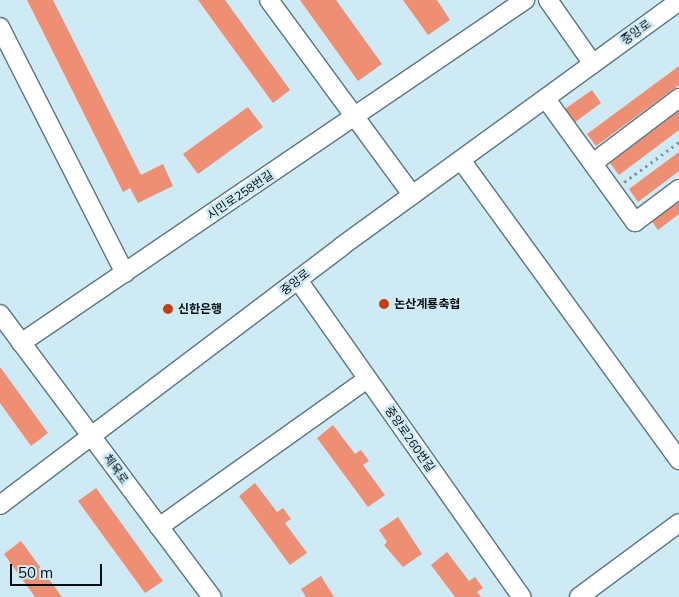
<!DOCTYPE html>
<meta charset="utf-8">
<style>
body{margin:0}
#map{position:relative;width:679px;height:597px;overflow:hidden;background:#ceeaf5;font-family:Mulish,"Noto Sans KR",sans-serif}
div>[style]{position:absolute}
.building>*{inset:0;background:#ee8e73}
.path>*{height:2.5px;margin-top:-1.25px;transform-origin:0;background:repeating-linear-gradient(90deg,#8499a1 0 2.5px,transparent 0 6.5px)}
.roads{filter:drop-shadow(1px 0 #5c767f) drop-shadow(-1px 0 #5c767f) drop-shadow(0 1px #5c767f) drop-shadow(0 -1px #5c767f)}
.minor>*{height:18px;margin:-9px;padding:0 9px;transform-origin:9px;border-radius:9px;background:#fff}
.dots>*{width:14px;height:14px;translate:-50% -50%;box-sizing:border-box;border:2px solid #ceeaf5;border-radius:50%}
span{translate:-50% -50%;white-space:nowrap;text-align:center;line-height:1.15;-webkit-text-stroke:5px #ceeaf5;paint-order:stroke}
.street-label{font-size:12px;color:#050e11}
.poi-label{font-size:12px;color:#050e11;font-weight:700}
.left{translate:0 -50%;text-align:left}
.scale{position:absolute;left:10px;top:564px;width:92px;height:22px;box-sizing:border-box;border:2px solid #050e11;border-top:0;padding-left:6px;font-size:15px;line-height:18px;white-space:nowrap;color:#050e11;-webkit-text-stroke:4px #ceeaf5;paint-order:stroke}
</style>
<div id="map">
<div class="building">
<i style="clip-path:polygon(27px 0,53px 0,141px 175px,163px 164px,173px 186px,138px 203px,130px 188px,123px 192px)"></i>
<i style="clip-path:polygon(198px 0,225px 0,290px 90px,273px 103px)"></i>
<i style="clip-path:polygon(300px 0,336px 0,382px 64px,358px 81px)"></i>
<i style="clip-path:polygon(403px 0,437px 0,450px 20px,428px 35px)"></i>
<i style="clip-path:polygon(679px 66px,679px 85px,596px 146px,587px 134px)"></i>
<i style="clip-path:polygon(592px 90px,601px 103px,574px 123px,565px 109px)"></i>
<i style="clip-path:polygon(248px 107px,263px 127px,198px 174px,183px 154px)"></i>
<i style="clip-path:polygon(679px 111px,679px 130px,619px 175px,610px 163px)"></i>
<i style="clip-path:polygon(679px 152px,679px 171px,638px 202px,629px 189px)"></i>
<i style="clip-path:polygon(679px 195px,679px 214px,658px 230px,649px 217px)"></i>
<i style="clip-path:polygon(0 367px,48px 433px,31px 446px,0 403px)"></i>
<i style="clip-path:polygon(333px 425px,355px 454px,361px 450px,369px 461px,363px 465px,385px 495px,368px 507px,317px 438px)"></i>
<i style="clip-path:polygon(255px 483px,277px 512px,283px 508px,291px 519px,285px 523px,307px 553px,290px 565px,239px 496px)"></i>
<i style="clip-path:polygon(96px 488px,163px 581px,145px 593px,78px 501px)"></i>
<i style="clip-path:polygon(398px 517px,422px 554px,403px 567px,384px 545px,387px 542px,379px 530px)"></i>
<i style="clip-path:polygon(21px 541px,62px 597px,35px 597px,4px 554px)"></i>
<i style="clip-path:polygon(447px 552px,469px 581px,475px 577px,483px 588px,477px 592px,481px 597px,455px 597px,431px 565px)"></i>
<i style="clip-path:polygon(321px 576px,334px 597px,306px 597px,301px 589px)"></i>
</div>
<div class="path">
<i style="left:624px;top:182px;width:68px;rotate:-36deg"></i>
</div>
<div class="roads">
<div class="minor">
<i style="left:269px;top:0;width:242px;rotate:53.7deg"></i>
<i style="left:548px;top:0;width:78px;rotate:54.9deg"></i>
<i style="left:0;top:27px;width:276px;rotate:63.1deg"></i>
<i style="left:546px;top:99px;width:152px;rotate:54.1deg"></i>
<i style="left:635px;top:222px;width:55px;rotate:-36.9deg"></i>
<i style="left:461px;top:160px;width:371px;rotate:54deg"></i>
<i style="left:593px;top:163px;width:108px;rotate:-37.1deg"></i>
<i style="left:298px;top:280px;width:388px;rotate:54.8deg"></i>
<i style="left:0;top:314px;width:354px;rotate:53.2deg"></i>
<i style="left:21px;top:343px;width:610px;rotate:-34.24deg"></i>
<i style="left:0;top:505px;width:429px;rotate:-37.1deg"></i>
<i style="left:342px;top:246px;width:417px;rotate:-36deg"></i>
<i style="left:159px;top:527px;width:255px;rotate:-35.4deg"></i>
<i style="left:579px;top:597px;width:124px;rotate:-36.5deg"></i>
</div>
</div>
<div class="dots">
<i style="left:384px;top:304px;background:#c73e13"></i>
<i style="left:168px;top:309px;background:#c73e13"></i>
</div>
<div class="street-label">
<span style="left:636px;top:32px;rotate:-36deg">중앙로</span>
<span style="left:240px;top:195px;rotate:-34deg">시민로258번길</span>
<span style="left:295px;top:282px;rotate:-38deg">중앙로</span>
<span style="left:410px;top:439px;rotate:55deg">중앙로260번길</span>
<span style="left:116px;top:469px;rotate:54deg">체육로</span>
</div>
<div class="poi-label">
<span class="left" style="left:394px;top:304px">논산계룡축협</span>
<span class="left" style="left:178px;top:309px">신한은행</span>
</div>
<div class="scale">50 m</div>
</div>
